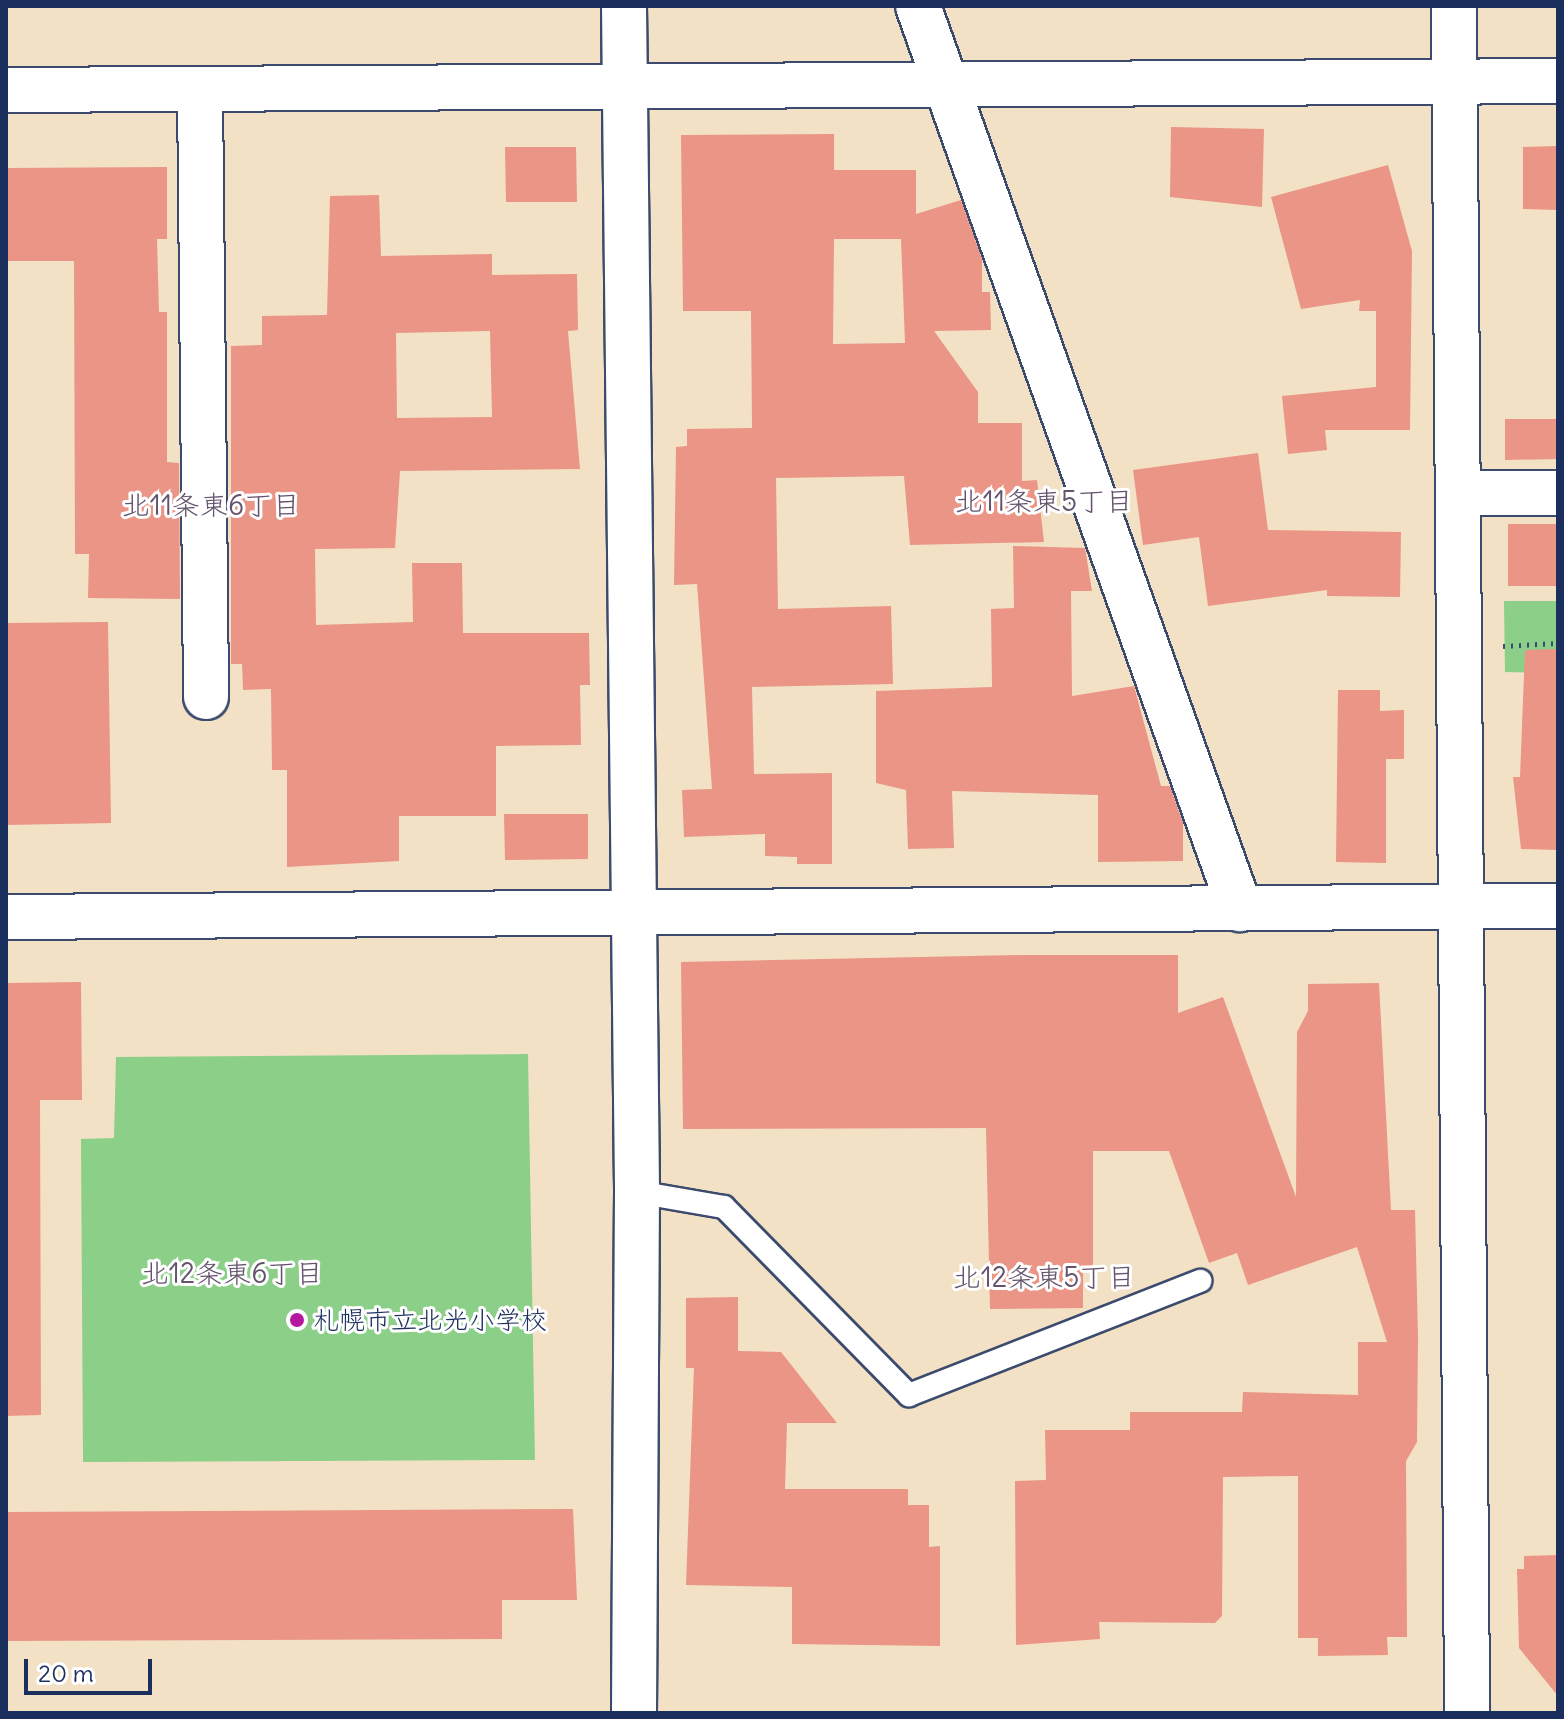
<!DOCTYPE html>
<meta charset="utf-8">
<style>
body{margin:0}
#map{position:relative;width:1564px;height:1719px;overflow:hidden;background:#f2e1c4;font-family:Delius,"Klee One",sans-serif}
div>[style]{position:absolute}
.green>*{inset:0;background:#8bcf88}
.building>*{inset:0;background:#ea9585}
.path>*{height:5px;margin-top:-2.5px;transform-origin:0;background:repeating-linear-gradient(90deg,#3b4a6d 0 2px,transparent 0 8px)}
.roads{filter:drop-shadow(2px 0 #3b4a6d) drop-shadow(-2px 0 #3b4a6d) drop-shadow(0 2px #3b4a6d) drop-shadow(0 -2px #3b4a6d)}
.lane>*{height:22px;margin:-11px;padding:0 11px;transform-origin:11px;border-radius:11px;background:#fff}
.street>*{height:44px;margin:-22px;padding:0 22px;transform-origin:22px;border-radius:22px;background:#fff}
.dots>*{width:22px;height:22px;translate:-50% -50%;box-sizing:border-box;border:4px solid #fff;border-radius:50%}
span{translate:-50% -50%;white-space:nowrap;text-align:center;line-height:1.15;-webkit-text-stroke:6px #fff;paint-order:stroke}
.poi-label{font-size:26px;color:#1b2f5e}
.left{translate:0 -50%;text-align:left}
.neighbourhood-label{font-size:28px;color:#63536c}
.frame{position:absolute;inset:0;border:8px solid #1b2f5e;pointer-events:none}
.scale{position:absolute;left:24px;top:1659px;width:128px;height:36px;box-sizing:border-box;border:4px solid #1b2f5e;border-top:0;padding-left:10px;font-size:24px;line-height:28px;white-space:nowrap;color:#1b2f5e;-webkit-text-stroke:6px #fff;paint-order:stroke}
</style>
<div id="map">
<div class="green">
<i style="clip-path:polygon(1504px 601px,1558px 601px,1558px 673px,1505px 672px)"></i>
<i style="clip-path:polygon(528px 1054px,535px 1460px,83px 1462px,81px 1139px,114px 1138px,116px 1057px)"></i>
</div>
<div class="building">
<i style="clip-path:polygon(1171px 127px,1264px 129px,1262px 207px,1170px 197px)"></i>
<i style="clip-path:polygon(evenodd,834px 134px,834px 170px,916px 170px,916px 214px,961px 200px,982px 259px,982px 292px,990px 292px,991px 330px,934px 331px,978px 392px,978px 423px,1022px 423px,1022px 481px,1037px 480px,1044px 542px,910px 545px,904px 476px,776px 478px,778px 609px,891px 606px,893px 684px,752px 687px,754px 774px,832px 773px,832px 864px,797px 864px,797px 857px,765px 856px,765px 834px,684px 837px,682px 790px,712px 789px,697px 584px,674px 585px,676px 447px,687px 446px,687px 429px,752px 428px,751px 311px,683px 311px,681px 135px,834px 134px,834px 239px,901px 239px,905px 343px,833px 344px,834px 239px)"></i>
<i style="clip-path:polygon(1558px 146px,1558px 210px,1523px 209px,1523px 147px)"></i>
<i style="clip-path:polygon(505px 147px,576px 147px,577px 202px,506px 202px)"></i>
<i style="clip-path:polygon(1388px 165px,1412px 251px,1410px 430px,1325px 430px,1327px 450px,1288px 454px,1282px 396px,1376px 387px,1376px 311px,1359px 311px,1360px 300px,1301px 309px,1271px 197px)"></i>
<i style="clip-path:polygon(167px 167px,167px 239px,157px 239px,159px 312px,167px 312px,167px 462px,179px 463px,180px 599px,88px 598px,89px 554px,75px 554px,74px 261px,6px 261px,6px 168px)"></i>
<i style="clip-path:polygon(evenodd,379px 195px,381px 256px,492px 254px,492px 275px,577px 274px,578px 330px,568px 331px,580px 469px,400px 471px,395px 548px,315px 549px,316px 625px,413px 622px,412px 563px,462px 563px,463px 633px,589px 633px,590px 685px,580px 685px,581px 745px,496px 746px,496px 816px,399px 816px,399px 861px,287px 867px,287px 770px,272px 770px,271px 689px,243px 690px,242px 664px,231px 664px,231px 346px,262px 345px,262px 316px,327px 315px,330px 196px,379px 195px,490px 331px,492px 417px,397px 418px,396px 333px,490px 331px)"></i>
<i style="clip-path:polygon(1505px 419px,1558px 419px,1558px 459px,1505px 460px)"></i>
<i style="clip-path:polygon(1258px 453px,1268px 530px,1401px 532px,1400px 597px,1327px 596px,1327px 590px,1208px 606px,1199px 537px,1143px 545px,1133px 470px)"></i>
<i style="clip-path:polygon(1508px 524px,1558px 524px,1558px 586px,1508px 586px)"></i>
<i style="clip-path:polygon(1013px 546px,1085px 548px,1092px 591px,1071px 591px,1072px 696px,1134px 686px,1161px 786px,1170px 786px,1183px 823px,1183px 861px,1098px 862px,1098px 795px,952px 791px,954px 848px,908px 849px,906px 790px,876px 783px,876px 691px,992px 687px,991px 609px,1014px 608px)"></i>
<i style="clip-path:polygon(108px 622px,111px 823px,6px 825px,6px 623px)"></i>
<i style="clip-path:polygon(1558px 649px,1558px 850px,1521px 849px,1513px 777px,1520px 777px,1525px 650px)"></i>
<i style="clip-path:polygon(1338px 690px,1380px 690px,1380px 711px,1404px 710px,1404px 759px,1386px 759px,1386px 863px,1336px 862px)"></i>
<i style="clip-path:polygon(504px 814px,588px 814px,588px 859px,505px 860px)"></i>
<i style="clip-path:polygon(1023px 955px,1178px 955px,1178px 1013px,1223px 997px,1296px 1197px,1297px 1032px,1308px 1011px,1308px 984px,1379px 983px,1391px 1210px,1415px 1210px,1418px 1336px,1417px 1442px,1406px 1461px,1407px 1637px,1387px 1637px,1388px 1655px,1318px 1656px,1318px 1638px,1298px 1638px,1298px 1476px,1223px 1477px,1222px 1616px,1215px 1623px,1099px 1622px,1100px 1639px,1016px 1645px,1015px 1481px,1046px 1480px,1045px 1430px,1130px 1430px,1130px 1412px,1242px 1412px,1243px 1392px,1358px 1395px,1358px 1342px,1387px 1342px,1357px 1247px,1248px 1285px,1237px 1253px,1209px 1263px,1169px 1151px,1093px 1151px,1093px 1269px,1083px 1269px,1083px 1308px,990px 1309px,986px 1128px,683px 1129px,681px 962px)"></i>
<i style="clip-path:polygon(81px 982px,82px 1100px,40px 1100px,41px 1415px,6px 1416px,6px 983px)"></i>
<i style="clip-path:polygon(738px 1297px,738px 1351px,781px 1352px,837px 1423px,787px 1423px,785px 1489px,908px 1489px,908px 1505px,929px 1505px,929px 1547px,940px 1546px,940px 1646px,792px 1644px,792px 1587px,686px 1585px,694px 1368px,686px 1368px,686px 1298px)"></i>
<i style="clip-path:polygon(573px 1509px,577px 1600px,502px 1600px,502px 1639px,6px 1641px,6px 1512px)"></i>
<i style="clip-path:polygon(1558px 1555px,1558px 1696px,1519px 1648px,1517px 1569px,1524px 1569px,1524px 1556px)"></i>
</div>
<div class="path">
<i style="left:1503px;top:646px;width:55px;rotate:-3.1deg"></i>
</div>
<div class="roads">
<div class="lane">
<i style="left:637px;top:1192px;width:88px;rotate:9.8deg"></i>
<i style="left:724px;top:1207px;width:264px;rotate:45.5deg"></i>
<i style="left:909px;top:1395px;width:313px;rotate:-21.4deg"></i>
</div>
<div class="street">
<i style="left:624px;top:6px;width:1186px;rotate:89.37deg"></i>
<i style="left:637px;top:1192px;width:521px;rotate:90.33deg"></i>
<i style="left:918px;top:6px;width:959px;rotate:70.37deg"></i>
<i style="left:1454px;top:6px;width:1707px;rotate:89.56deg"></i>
<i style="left:6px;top:90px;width:1552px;rotate:-0.33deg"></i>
<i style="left:200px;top:90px;width:607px;rotate:89.43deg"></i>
<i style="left:1460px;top:493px;width:98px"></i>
<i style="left:6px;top:917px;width:1552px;rotate:-0.41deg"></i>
</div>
</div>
<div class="dots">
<i style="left:297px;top:1320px;background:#b5179e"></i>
</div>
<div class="poi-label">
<span class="left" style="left:313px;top:1320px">札幌市立北光小学校</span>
</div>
<div class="neighbourhood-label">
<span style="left:1044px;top:501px">北11条東5丁目</span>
<span style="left:211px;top:505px">北11条東6丁目</span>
<span style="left:232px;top:1273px">北12条東6丁目</span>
<span style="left:1044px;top:1277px">北12条東5丁目</span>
</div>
<div class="frame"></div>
<div class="scale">20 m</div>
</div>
